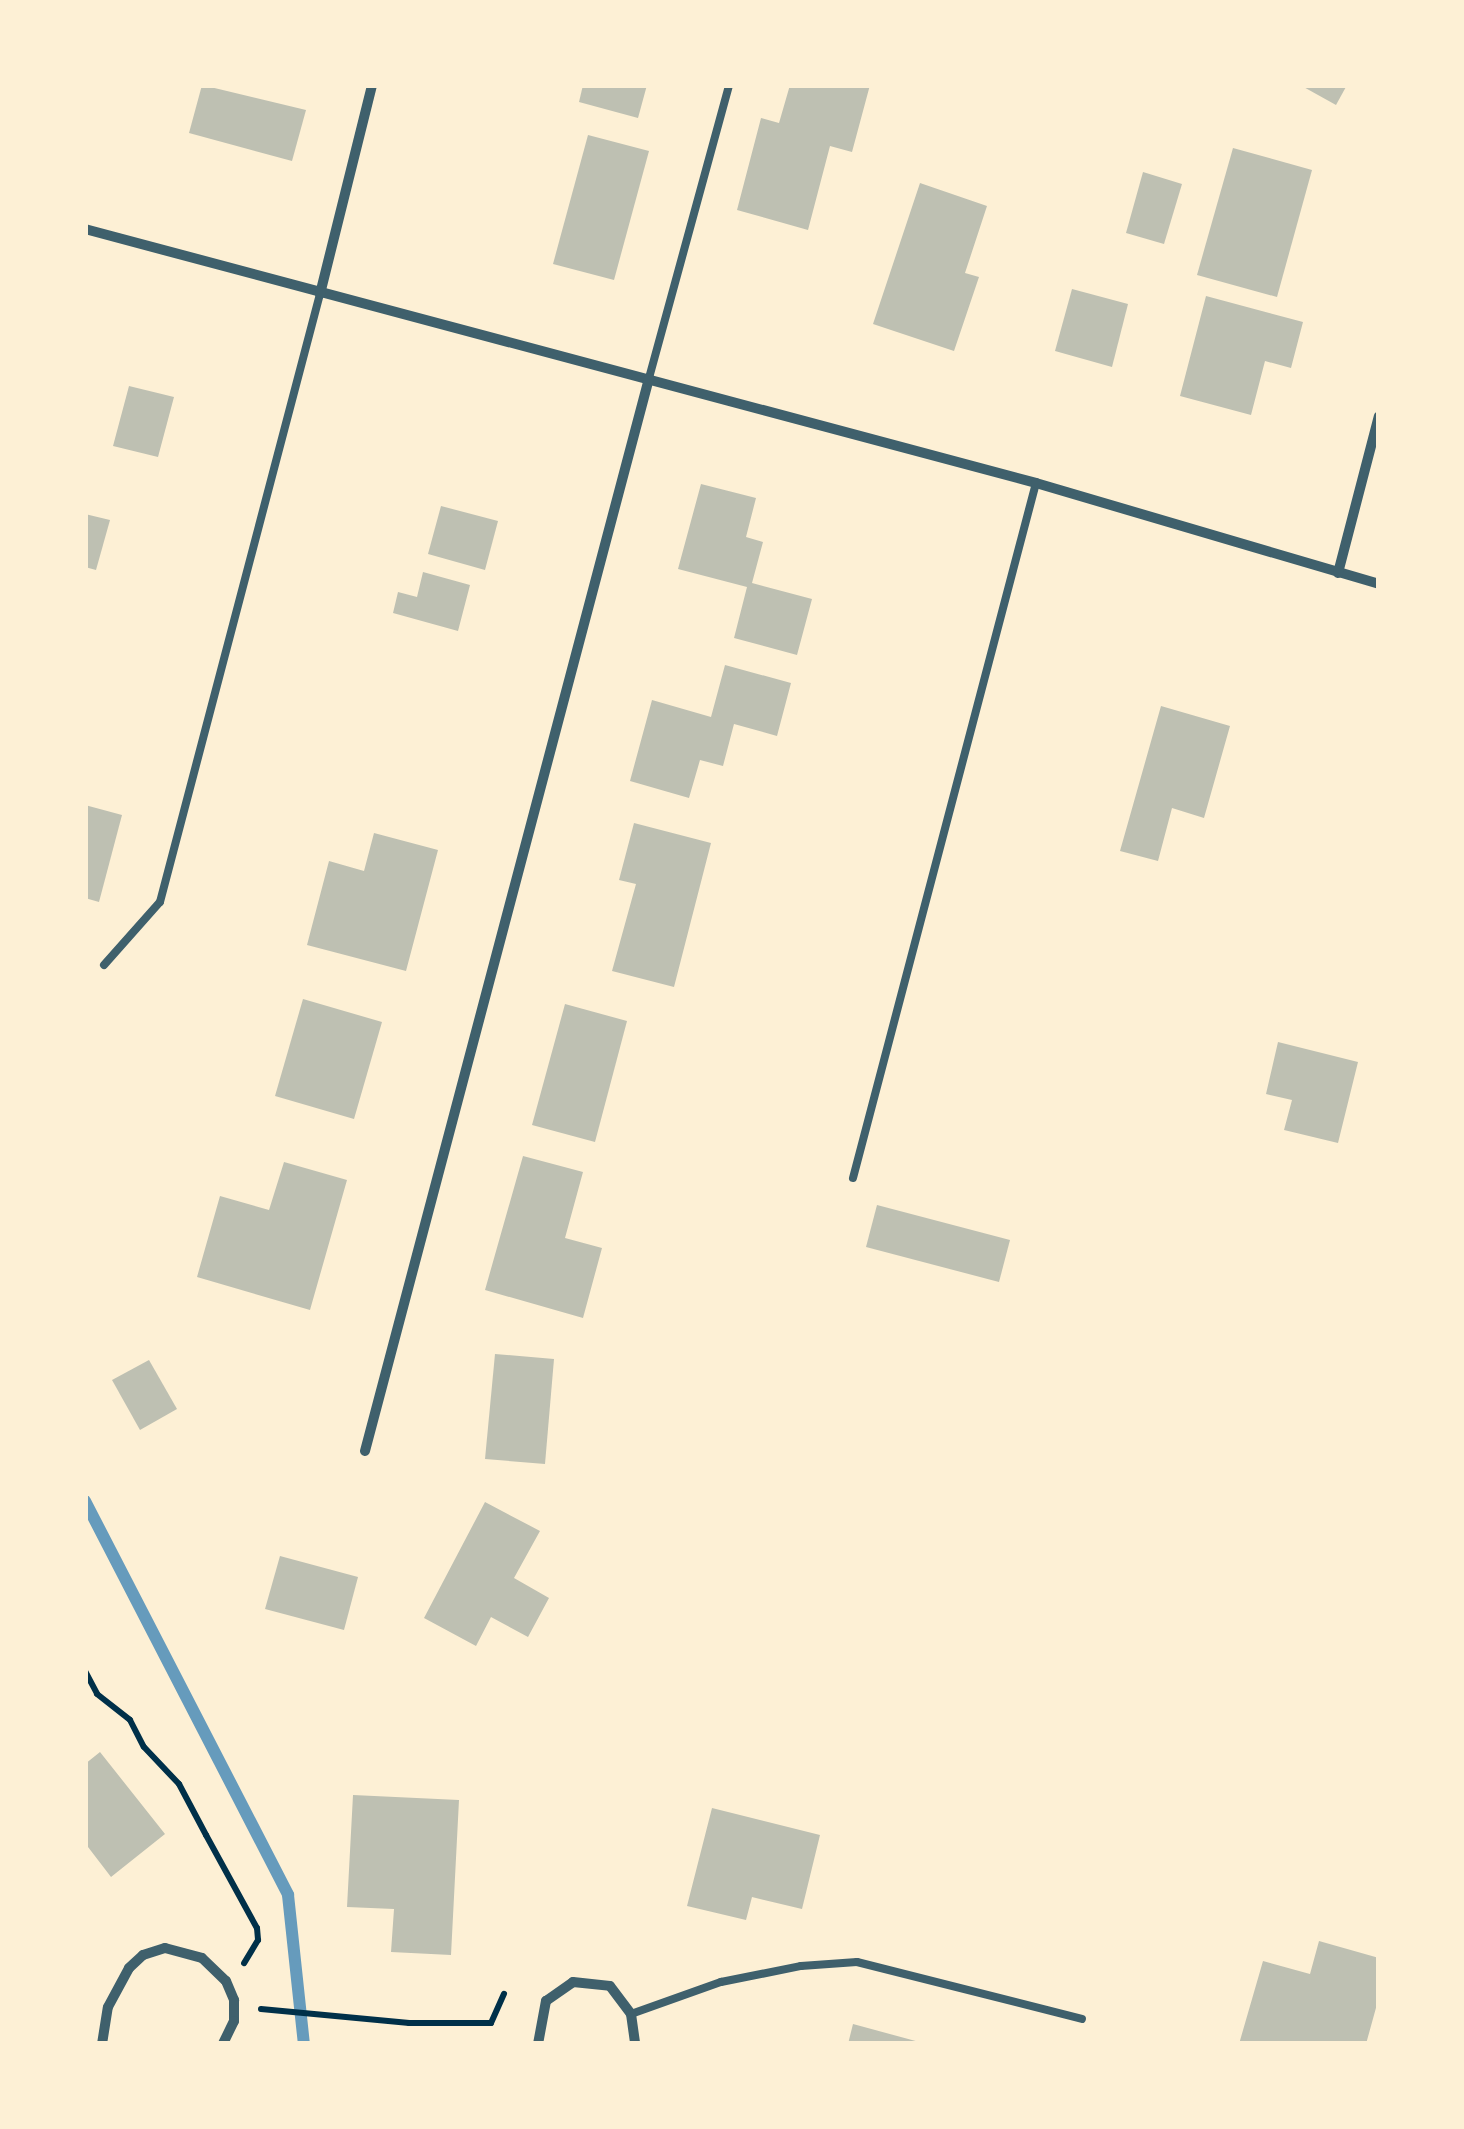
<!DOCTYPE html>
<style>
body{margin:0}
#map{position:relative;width:1464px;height:2129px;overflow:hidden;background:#fdf0d5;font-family:"PT Serif",serif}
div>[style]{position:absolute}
.stream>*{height:12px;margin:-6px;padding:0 6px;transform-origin:6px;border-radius:6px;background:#669bbc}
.building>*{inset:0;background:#bec0b2}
.path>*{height:6px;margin:-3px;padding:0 3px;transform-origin:3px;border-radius:3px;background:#003049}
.service>*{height:8px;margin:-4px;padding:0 4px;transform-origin:4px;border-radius:4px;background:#3f606c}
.minor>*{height:10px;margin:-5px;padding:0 5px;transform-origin:5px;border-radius:5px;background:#3f606c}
span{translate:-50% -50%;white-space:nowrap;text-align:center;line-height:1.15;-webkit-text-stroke:10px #fdf0d5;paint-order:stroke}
.frame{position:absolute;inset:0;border:88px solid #fdf0d5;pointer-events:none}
</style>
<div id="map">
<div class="stream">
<i style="left:85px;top:1501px;width:443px;rotate:62.7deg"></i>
<i style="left:288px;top:1895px;width:150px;rotate:83.9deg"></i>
</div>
<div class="building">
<i style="clip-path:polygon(202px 85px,306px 110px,292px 161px,189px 133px)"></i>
<i style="clip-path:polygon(583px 85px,647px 85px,638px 118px,579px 102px)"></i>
<i style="clip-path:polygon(790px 85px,870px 85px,852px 152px,830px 146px,808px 230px,737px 210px,761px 118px,779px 123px)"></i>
<i style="clip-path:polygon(1300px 85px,1347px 85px,1336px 105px)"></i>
<i style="clip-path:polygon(588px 135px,649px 151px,614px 280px,553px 264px)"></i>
<i style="clip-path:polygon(1233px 148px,1312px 170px,1277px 297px,1197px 275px)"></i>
<i style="clip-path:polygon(1143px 172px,1182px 184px,1164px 244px,1126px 233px)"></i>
<i style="clip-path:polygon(920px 183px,987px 206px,965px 273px,979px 277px,954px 351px,873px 324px)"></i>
<i style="clip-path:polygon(1072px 289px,1128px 304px,1112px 367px,1055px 351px)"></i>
<i style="clip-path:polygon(1206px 296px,1303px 322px,1291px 368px,1265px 361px,1251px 415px,1180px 396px)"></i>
<i style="clip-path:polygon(129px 386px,174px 397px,158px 457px,113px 446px)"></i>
<i style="clip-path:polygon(701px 484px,756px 498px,746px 537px,763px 542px,752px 583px,812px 599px,797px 655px,734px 638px,747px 587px,678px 569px)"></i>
<i style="clip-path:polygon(441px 506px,498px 521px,485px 570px,428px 554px)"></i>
<i style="clip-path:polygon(85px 514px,110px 520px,96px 570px,85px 567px)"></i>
<i style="clip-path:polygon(423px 572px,470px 585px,458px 631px,393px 613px,398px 592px,417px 597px)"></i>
<i style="clip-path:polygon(725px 665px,791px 683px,777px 736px,734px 724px,723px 766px,700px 760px,689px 798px,630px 781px,652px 700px,711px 717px)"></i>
<i style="clip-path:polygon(1161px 706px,1230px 726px,1204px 818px,1172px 808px,1158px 861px,1120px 851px)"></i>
<i style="clip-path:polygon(85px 805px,122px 815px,99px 902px,85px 898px)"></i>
<i style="clip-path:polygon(634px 823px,711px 843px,674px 987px,612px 971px,636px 884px,619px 880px)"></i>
<i style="clip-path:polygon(374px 833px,438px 850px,406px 971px,307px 945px,329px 861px,364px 871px)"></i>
<i style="clip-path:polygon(303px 999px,382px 1022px,354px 1119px,275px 1096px)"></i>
<i style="clip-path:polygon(565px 1004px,627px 1021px,595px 1142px,532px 1125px)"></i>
<i style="clip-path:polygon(1278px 1042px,1358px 1062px,1338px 1143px,1284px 1130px,1292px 1100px,1266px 1094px)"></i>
<i style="clip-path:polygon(523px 1156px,583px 1172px,565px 1238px,602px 1248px,583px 1318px,485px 1290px)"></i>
<i style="clip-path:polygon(284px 1162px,347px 1180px,310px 1310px,197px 1277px,220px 1196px,269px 1210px)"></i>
<i style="clip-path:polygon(877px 1205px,1010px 1240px,999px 1282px,866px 1247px)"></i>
<i style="clip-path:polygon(495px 1354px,554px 1359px,545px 1464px,485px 1459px)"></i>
<i style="clip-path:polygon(149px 1360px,177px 1409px,140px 1430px,112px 1380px)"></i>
<i style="clip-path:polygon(485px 1502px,540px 1531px,514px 1578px,549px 1598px,528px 1637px,491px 1617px,476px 1646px,424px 1618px)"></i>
<i style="clip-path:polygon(280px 1556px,358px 1577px,344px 1630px,265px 1609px)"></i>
<i style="clip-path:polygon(100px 1752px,165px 1834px,111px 1877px,88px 1847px,85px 1850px,85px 1764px)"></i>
<i style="clip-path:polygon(353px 1795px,459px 1800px,451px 1955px,391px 1952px,394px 1909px,347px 1907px)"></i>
<i style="clip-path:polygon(712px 1808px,820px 1835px,802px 1909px,752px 1897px,746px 1920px,687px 1906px)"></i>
<i style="clip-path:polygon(1319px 1941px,1379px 1958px,1379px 1997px,1366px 2044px,1239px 2044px,1263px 1961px,1310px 1974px)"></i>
<i style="clip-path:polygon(853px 2024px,923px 2043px,923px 2044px,848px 2044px)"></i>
</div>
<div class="path">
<i style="left:85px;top:1671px;width:26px;rotate:62deg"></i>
<i style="left:97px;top:1694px;width:42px;rotate:38.2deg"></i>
<i style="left:130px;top:1720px;width:30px;rotate:63deg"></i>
<i style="left:144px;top:1747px;width:51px;rotate:46.6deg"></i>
<i style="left:179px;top:1784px;width:58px;rotate:62.1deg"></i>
<i style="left:206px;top:1835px;width:106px;rotate:61.3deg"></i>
<i style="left:257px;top:1928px;width:12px;rotate:85deg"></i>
<i style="left:258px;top:1940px;width:27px;rotate:121deg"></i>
<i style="left:261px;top:2009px;width:149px;rotate:5.4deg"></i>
<i style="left:409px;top:2023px;width:82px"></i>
<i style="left:491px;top:2023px;width:32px;rotate:-66deg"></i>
</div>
<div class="service">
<i style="left:649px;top:378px;width:304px;rotate:-74.7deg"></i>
<i style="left:104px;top:965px;width:84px;rotate:-48.4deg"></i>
<i style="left:160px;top:902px;width:629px;rotate:-75.26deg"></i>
<i style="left:853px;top:1178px;width:719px;rotate:-75.25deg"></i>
<i style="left:631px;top:2014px;width:96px;rotate:-19.6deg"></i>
<i style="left:721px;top:1982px;width:82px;rotate:-11.3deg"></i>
<i style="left:801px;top:1966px;width:56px;rotate:-4.1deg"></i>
<i style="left:857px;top:1962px;width:232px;rotate:14.2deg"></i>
</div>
<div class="minor">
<i style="left:85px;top:229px;width:984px;rotate:14.95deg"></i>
<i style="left:1036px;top:483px;width:358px;rotate:16.4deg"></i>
<i style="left:320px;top:294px;width:215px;rotate:-76deg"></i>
<i style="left:1338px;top:573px;width:162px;rotate:-75.4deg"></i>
<i style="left:365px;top:1451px;width:1110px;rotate:-75.17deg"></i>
<i style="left:102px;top:2044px;width:37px;rotate:-81deg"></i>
<i style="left:108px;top:2007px;width:44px;rotate:-61.7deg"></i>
<i style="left:129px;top:1968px;width:19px;rotate:-43deg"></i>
<i style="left:143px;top:1955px;width:23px;rotate:-18deg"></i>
<i style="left:165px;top:1948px;width:38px;rotate:15deg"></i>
<i style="left:202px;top:1958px;width:33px;rotate:44deg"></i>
<i style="left:226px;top:1981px;width:21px;rotate:67deg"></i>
<i style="left:234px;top:2000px;width:21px;rotate:90deg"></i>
<i style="left:234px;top:2021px;width:25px;rotate:116deg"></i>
<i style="left:538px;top:2044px;width:44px;rotate:-79.5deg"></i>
<i style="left:546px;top:2001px;width:33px;rotate:-35deg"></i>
<i style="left:573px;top:1982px;width:37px;rotate:6deg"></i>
<i style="left:610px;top:1986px;width:35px;rotate:53deg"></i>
<i style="left:631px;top:2014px;width:30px;rotate:82deg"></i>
</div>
<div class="frame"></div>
</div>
